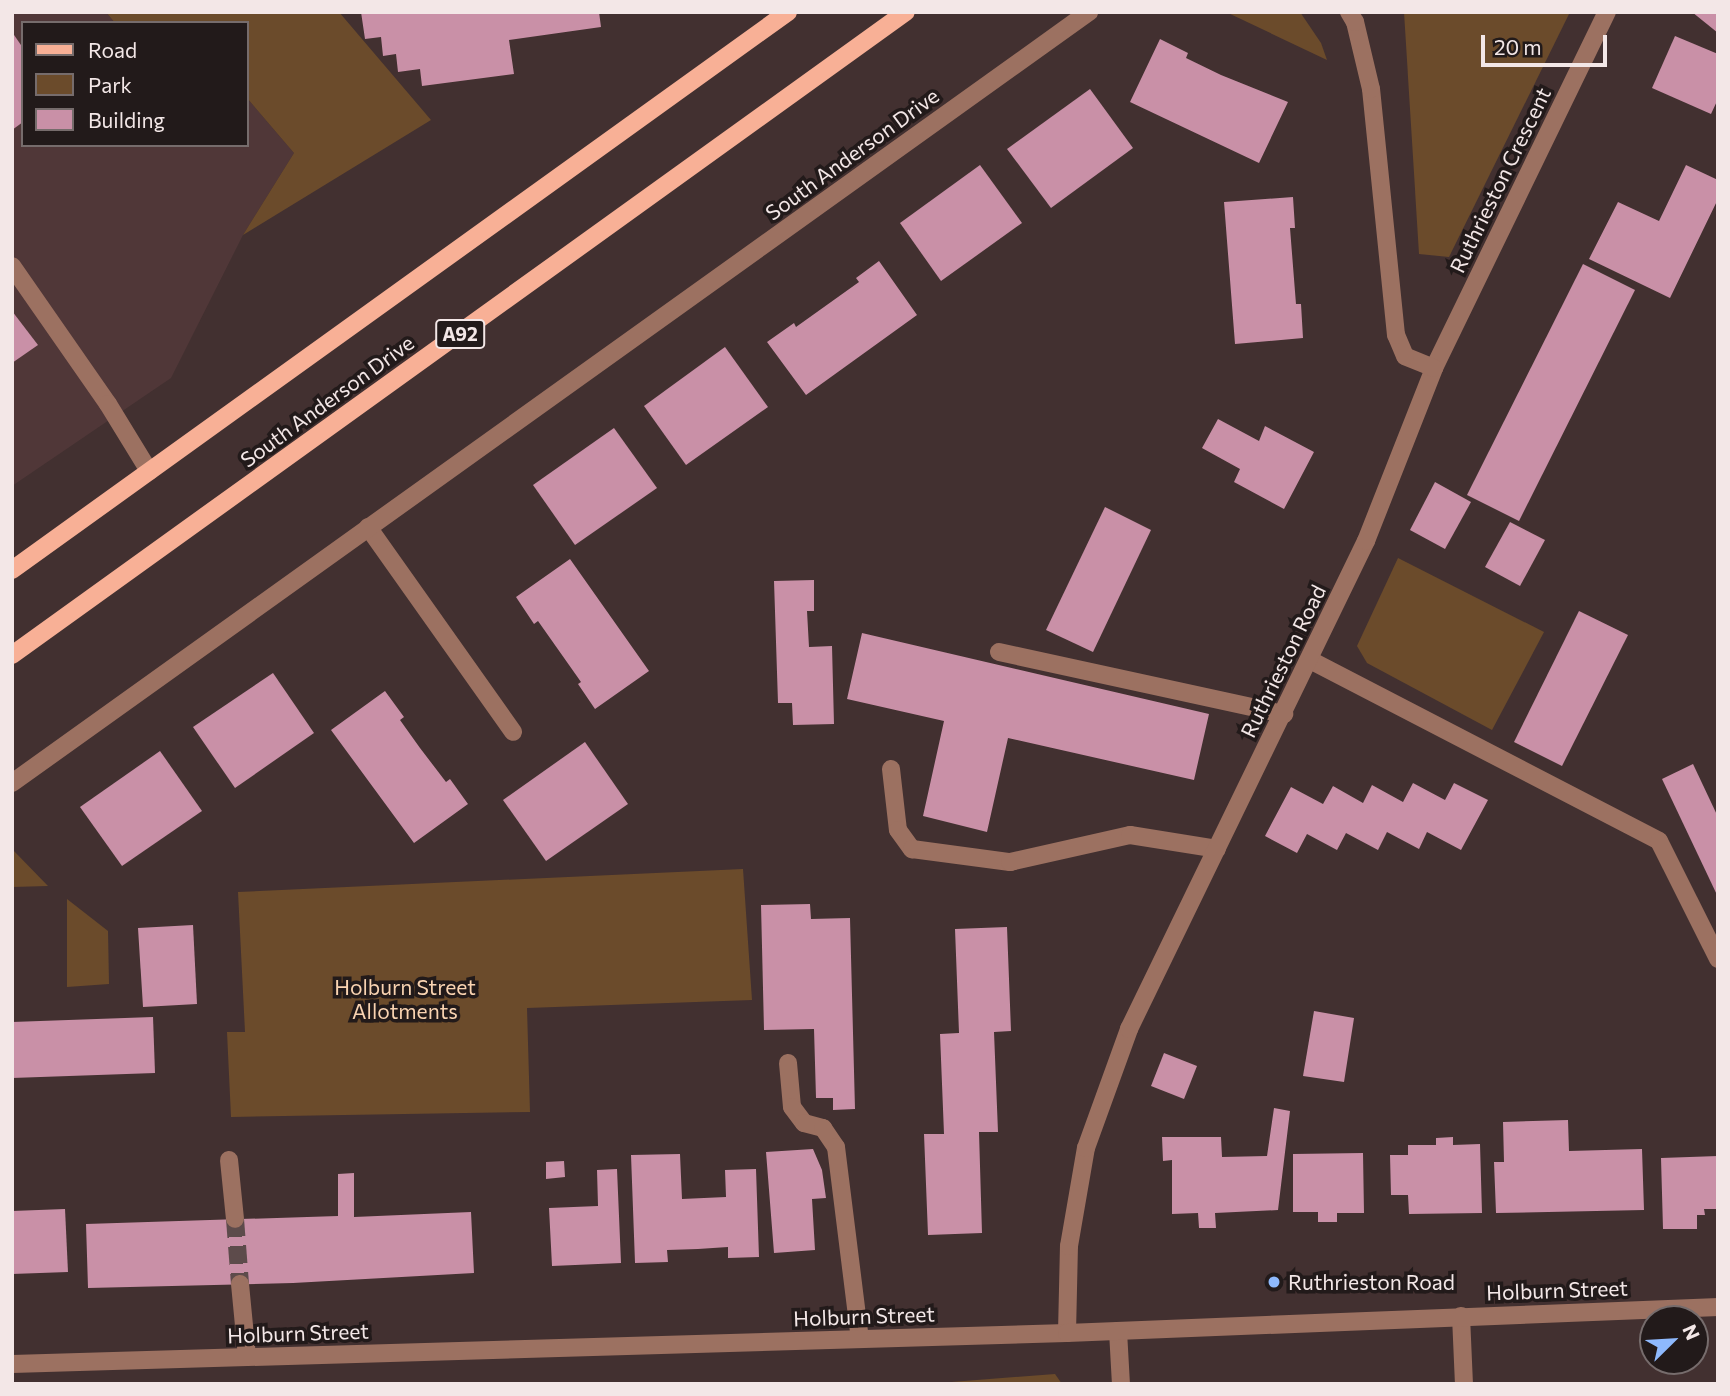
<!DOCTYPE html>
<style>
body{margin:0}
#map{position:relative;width:1730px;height:1396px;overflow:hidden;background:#423030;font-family:Commissioner,sans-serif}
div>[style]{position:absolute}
.built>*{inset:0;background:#503738}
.green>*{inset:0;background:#6b4b2b}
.building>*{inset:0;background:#c990a7}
.minor-tunnel>*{height:18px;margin-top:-9px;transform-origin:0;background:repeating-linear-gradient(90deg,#5d4b4b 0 18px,transparent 0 27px)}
.minor>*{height:18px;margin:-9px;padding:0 9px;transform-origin:9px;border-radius:9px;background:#9c7161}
.major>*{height:18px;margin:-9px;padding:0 9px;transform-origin:9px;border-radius:9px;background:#f8b096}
.dots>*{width:19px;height:19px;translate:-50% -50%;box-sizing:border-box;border:4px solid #221a1a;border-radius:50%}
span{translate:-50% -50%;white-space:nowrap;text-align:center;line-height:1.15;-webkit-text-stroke:7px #221a1a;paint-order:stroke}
.shield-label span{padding:2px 5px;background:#221a1a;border:2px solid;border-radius:5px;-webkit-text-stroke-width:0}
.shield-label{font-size:19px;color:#f3e7e7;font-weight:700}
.street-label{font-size:21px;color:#f3e7e7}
.park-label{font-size:21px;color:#f9d3b1}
.poi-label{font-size:21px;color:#f3e7e7}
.left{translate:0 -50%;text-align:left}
.frame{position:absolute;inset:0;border:14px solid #f3e7e7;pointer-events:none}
.legend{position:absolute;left:21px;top:21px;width:228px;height:126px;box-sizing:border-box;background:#221a1a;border:2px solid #766c6c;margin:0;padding:9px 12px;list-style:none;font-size:21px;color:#f3e7e7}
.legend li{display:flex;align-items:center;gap:14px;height:35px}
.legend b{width:35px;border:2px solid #766c6c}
.north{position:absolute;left:1639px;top:1305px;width:70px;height:70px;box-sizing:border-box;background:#221a1a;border:2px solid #766c6c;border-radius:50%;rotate:66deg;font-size:19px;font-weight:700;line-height:28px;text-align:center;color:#f3e7e7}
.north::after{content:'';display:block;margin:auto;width:24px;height:32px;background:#8eb9fd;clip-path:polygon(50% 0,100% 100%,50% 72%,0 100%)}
.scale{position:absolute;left:1481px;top:35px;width:126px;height:32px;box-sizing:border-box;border:4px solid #f3e7e7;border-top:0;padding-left:9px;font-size:21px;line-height:24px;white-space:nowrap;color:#f3e7e7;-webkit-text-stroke:5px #221a1a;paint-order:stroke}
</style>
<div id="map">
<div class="built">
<i style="clip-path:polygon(12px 12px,106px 12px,115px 23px,23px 23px,23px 145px,247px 145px,247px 98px,294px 153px,243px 235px,171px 378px,12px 486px)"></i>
</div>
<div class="green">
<i style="clip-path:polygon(106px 12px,339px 12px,431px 120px,243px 235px,294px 153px,247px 98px,247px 23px,115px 23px)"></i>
<i style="clip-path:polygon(1226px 12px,1300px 12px,1321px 43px,1327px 60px)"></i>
<i style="clip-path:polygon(1404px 12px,1570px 12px,1449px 257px,1419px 254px)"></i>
<i style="clip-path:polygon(1398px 558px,1544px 632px,1492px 730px,1367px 663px,1357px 646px)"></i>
<i style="clip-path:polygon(12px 849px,48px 886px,12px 887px)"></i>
<i style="clip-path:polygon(743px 869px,752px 1000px,527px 1008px,530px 1112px,231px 1117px,227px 1032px,245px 1032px,238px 892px)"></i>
<i style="clip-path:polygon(67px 899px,108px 931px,109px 984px,67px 987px)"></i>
<i style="clip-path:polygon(1055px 1374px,1062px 1384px,926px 1384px)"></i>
</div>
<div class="building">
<i style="clip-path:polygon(361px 12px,599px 12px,601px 27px,509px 40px,514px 74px,422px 86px,420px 69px,398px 72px,396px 54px,383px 56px,381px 37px,365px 39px)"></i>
<i style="clip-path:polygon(1692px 12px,1718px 12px,1718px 33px)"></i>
<i style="clip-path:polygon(12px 32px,23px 48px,23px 122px,12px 130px)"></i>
<i style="clip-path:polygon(1675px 36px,1718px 54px,1718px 99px,1711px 114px,1652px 88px)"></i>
<i style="clip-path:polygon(1160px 39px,1188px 53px,1186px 58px,1221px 75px,1288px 102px,1259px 163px,1130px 102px)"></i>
<i style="clip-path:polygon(1090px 89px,1133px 148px,1051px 208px,1007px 149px)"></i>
<i style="clip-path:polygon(980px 165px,1022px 223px,941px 281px,900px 223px)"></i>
<i style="clip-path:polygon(1686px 165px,1718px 180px,1718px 199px,1670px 298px,1589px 259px,1618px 202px,1659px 221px)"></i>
<i style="clip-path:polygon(1293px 197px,1295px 228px,1290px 228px,1296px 304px,1301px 304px,1303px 338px,1235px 344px,1224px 202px)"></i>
<i style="clip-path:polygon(879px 261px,917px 315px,806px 395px,767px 342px,794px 323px,796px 327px,859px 282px,856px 278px)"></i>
<i style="clip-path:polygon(1583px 264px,1635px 290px,1519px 521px,1467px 495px)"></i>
<i style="clip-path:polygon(12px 311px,38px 345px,12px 363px)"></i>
<i style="clip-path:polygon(725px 347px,768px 407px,686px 465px,644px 406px)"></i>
<i style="clip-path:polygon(1218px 419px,1259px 441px,1265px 426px,1314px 452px,1284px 509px,1234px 482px,1240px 469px,1202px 448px)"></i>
<i style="clip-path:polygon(614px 428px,657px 488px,575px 545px,533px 485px)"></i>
<i style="clip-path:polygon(1435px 482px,1471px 502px,1445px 549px,1410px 530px)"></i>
<i style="clip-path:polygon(1105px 507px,1151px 530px,1093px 652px,1046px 630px)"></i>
<i style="clip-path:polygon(1510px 522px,1545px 540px,1520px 586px,1485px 567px)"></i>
<i style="clip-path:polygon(570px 559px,649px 671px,595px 709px,578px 684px,581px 682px,538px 621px,534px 624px,516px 597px)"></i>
<i style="clip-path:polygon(814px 580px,814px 611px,807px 611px,809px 647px,832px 646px,834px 724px,793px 725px,792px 703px,778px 703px,774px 581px)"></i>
<i style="clip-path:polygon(1579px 611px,1628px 635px,1562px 766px,1514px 742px)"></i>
<i style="clip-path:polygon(862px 633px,1209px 714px,1194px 780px,1008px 738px,987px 832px,923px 816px,944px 721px,847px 699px)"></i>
<i style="clip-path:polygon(273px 673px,314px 733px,235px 788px,193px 727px)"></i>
<i style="clip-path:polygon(385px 691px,404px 717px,400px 720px,420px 748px,446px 782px,450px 779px,468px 804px,414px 843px,331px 730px)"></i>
<i style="clip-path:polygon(585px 742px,628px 804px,546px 861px,503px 800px)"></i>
<i style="clip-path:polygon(160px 751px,202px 811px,122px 866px,80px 807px)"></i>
<i style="clip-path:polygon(1693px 764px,1718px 817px,1718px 897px,1662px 779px)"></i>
<i style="clip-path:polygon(1413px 783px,1445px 800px,1454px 783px,1488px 800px,1461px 850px,1427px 832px,1419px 849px,1387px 832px,1378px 850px,1346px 833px,1337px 850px,1307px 834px,1297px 853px,1265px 836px,1291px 787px,1323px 804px,1333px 786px,1363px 803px,1372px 785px,1403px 802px)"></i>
<i style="clip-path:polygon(810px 904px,811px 919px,850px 918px,855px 1109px,833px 1110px,833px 1098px,816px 1098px,814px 1029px,764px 1030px,761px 905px)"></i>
<i style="clip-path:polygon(193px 925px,197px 1004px,143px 1007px,138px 928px)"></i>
<i style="clip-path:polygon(1007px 927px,1011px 1031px,994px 1032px,998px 1132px,979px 1132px,982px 1233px,928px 1235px,924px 1134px,944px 1134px,940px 1034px,959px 1033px,955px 929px)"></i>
<i style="clip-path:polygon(1314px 1011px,1354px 1018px,1344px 1082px,1303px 1076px)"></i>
<i style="clip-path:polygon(153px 1017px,155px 1073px,12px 1078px,12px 1022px)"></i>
<i style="clip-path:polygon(1164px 1053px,1197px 1066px,1184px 1099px,1151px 1086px)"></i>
<i style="clip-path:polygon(1274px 1108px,1290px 1111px,1278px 1210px,1215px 1213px,1216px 1228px,1199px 1228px,1198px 1213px,1172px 1214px,1172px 1160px,1163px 1161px,1162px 1137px,1221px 1137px,1222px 1157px,1267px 1156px)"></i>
<i style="clip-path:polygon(1568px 1120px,1569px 1151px,1642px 1149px,1644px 1210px,1496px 1213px,1494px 1162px,1504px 1162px,1503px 1122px)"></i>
<i style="clip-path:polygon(1453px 1137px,1453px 1145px,1480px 1144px,1482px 1213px,1409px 1214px,1408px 1195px,1391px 1195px,1390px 1155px,1408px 1155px,1408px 1145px,1436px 1145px,1436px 1138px)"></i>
<i style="clip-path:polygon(813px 1149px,822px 1170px,826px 1198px,812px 1199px,815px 1250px,774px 1253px,766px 1152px)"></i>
<i style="clip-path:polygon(1363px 1153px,1364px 1213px,1337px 1213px,1337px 1222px,1318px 1222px,1318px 1212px,1293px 1212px,1293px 1154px)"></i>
<i style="clip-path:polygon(680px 1154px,682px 1199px,726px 1197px,725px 1170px,756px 1169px,759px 1257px,728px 1258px,728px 1247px,698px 1249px,667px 1250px,668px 1262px,635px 1263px,631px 1155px)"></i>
<i style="clip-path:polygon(1718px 1156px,1718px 1209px,1704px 1209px,1705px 1215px,1697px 1215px,1697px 1229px,1663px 1229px,1661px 1158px)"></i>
<i style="clip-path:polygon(564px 1161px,565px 1177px,546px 1179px,546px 1162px)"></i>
<i style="clip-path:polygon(617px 1169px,621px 1263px,552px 1266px,549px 1208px,598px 1206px,597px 1170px)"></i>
<i style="clip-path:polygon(354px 1173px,354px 1217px,471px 1212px,474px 1273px,293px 1283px,88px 1288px,86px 1224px,338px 1216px,338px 1174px)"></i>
<i style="clip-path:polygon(65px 1209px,68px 1272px,12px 1274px,12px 1211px)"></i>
</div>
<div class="minor-tunnel">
<i style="left:235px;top:1219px;width:65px;rotate:85.6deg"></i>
</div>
<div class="minor">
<i style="left:12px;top:266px;width:168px;rotate:55.2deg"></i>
<i style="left:108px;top:404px;width:79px;rotate:58.5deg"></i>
<i style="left:1434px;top:368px;width:396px;rotate:-64.1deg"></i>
<i style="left:368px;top:527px;width:251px;rotate:54.7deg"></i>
<i style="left:999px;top:652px;width:292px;rotate:12.3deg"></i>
<i style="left:1310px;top:660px;width:393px;rotate:27.4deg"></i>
<i style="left:1659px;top:841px;width:132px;rotate:63.4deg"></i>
<i style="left:891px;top:769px;width:61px;rotate:83.5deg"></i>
<i style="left:898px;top:830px;width:24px;rotate:54deg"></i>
<i style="left:912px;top:849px;width:99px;rotate:7.6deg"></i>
<i style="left:1010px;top:862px;width:123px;rotate:-12.7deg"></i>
<i style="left:1130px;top:835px;width:88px;rotate:9.1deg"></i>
<i style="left:12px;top:783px;width:1325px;rotate:-35.6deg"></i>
<i style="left:788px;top:1063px;width:44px;rotate:84.8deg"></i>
<i style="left:792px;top:1107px;width:20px;rotate:53deg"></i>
<i style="left:804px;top:1123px;width:20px;rotate:15deg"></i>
<i style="left:823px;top:1128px;width:23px;rotate:56deg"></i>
<i style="left:836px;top:1147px;width:193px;rotate:82.9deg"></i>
<i style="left:229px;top:1160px;width:59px;rotate:84.2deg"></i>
<i style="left:240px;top:1284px;width:73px;rotate:84.5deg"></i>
<i style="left:1461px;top:1316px;width:68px;rotate:87.5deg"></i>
<i style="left:1118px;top:1331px;width:53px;rotate:86.8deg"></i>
<i style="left:1067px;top:1333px;width:87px;rotate:-88.7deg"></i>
<i style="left:1069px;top:1246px;width:99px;rotate:-80.2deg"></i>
<i style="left:1086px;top:1148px;width:127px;rotate:-70.1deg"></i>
<i style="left:1129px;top:1029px;width:543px;rotate:-64.1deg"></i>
<i style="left:1366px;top:541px;width:186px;rotate:-68.5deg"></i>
<i style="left:1434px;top:368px;width:31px;rotate:-158deg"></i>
<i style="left:1405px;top:356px;width:23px;rotate:-113deg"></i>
<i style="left:1396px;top:335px;width:247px;rotate:-95.8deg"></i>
<i style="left:1371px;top:89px;width:69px;rotate:-103.4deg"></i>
<i style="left:1355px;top:22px;width:12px;rotate:-121deg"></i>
<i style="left:12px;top:1364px;width:1055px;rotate:-1.68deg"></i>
<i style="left:1067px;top:1333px;width:652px;rotate:-2.29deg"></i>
</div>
<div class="major">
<i style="left:12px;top:570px;width:956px;rotate:-35.72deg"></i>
<i style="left:12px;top:655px;width:1101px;rotate:-35.73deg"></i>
</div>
<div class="dots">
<i style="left:1274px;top:1282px;background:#8eb9fd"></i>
</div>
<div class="shield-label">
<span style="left:460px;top:334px">A92</span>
</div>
<div class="street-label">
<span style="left:852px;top:154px;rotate:-36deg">South Anderson Drive</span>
<span style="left:1500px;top:180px;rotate:-64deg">Ruthrieston Crescent</span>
<span style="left:327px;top:401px;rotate:-36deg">South Anderson Drive</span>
<span style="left:1283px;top:661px;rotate:-64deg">Ruthrieston Road</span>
<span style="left:1557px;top:1290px;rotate:-2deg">Holburn Street</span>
<span style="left:864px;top:1316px;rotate:-2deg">Holburn Street</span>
<span style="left:298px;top:1333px;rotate:-2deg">Holburn Street</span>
</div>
<div class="park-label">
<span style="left:405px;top:999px">Holburn Street<br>Allotments</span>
</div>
<div class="poi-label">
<span class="left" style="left:1288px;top:1282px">Ruthrieston Road</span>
</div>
<div class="frame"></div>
<ul class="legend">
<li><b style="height:9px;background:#f8b096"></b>Road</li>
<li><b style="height:19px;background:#6b4b2b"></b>Park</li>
<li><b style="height:19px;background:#c990a7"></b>Building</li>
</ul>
<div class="north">N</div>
<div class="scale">20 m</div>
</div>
